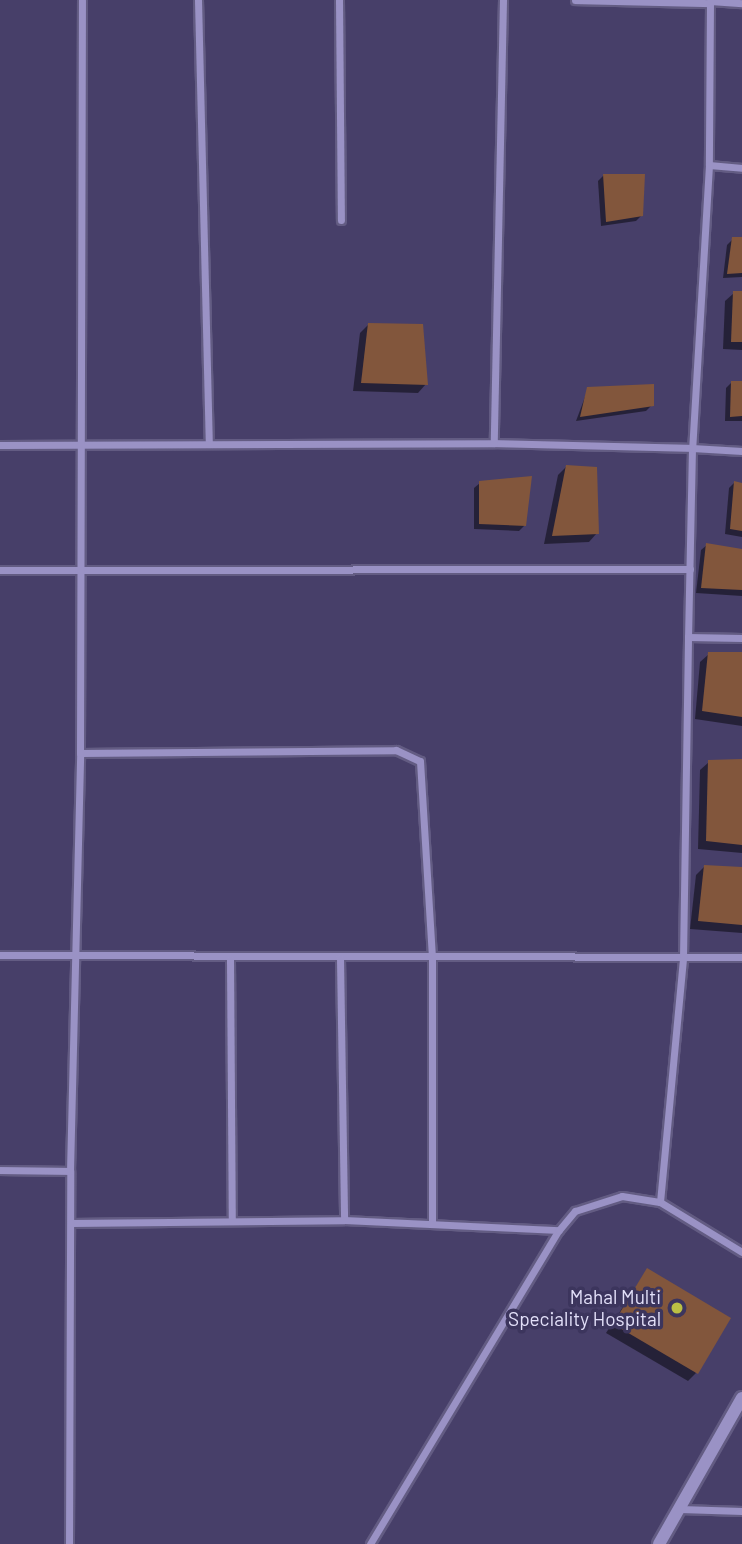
<!DOCTYPE html>
<style>
body{margin:0}
#map{position:relative;width:742px;height:1544px;overflow:hidden;background:#473f69;font-family:Barlow,sans-serif}
div>[style]{position:absolute}
.shadow>*{inset:0;background:#0007}
.building>*{inset:0;background:#82563c}
.roads{filter:drop-shadow(2px 0 #635c83) drop-shadow(-2px 0 #635c83) drop-shadow(0 2px #635c83) drop-shadow(0 -2px #635c83)}
.minor>*{height:7px;margin:-3.5px;padding:0 3.5px;transform-origin:3.5px;border-radius:3.5px;background:#9a92c5}
.tertiary>*{height:12px;margin:-6px;padding:0 6px;transform-origin:6px;border-radius:6px;background:#9a92c5}
.dots>*{width:19px;height:19px;translate:-50% -50%;box-sizing:border-box;border:4px solid #3c355d;border-radius:50%}
span{translate:-50% -50%;white-space:nowrap;text-align:center;line-height:1.15;-webkit-text-stroke:7px #3c355d;paint-order:stroke}
.poi-label{font-size:19px;color:#e3e0f9}
.right{translate:-100% -50%;text-align:right}
</style>
<div id="map">
<div class="shadow">
<i style="clip-path:polygon(604px 175px,642px 215px,636px 221px,601px 226px,598px 181px)"></i>
<i style="clip-path:polygon(733px 239px,742px 239px,742px 277px,723px 278px,727px 245px)"></i>
<i style="clip-path:polygon(734px 293px,742px 293px,742px 350px,723px 349px,725px 301px)"></i>
<i style="clip-path:polygon(369px 324px,426px 384px,418px 393px,353px 391px,360px 333px)"></i>
<i style="clip-path:polygon(731px 383px,742px 383px,742px 421px,725px 421px,726px 388px)"></i>
<i style="clip-path:polygon(588px 389px,652px 405px,646px 411px,576px 421px)"></i>
<i style="clip-path:polygon(567px 466px,597px 533px,589px 542px,544px 544px,558px 475px)"></i>
<i style="clip-path:polygon(480px 483px,525px 525px,519px 531px,474px 529px,474px 488px)"></i>
<i style="clip-path:polygon(734px 483px,742px 485px,742px 537px,725px 534px,729px 488px)"></i>
<i style="clip-path:polygon(707px 545px,742px 551px,742px 596px,696px 593px,701px 550px)"></i>
<i style="clip-path:polygon(709px 654px,742px 654px,742px 726px,695px 719px,700px 662px)"></i>
<i style="clip-path:polygon(742px 761px,742px 853px,698px 849px,700px 770px,709px 762px)"></i>
<i style="clip-path:polygon(704px 867px,742px 869px,742px 933px,690px 929px,696px 875px)"></i>
<i style="clip-path:polygon(647px 1270px,696px 1373px,688px 1381px,606px 1333px)"></i>
</div>
<div class="building">
<i style="clip-path:polygon(603px 174px,645px 174px,643px 216px,606px 222px)"></i>
<i style="clip-path:polygon(732px 237px,742px 237px,742px 273px,727px 274px)"></i>
<i style="clip-path:polygon(733px 291px,742px 291px,742px 342px,731px 342px)"></i>
<i style="clip-path:polygon(368px 323px,423px 324px,428px 385px,361px 383px)"></i>
<i style="clip-path:polygon(731px 381px,742px 381px,742px 416px,730px 417px)"></i>
<i style="clip-path:polygon(654px 384px,654px 406px,580px 417px,587px 387px)"></i>
<i style="clip-path:polygon(566px 465px,597px 467px,599px 534px,552px 536px)"></i>
<i style="clip-path:polygon(532px 476px,526px 526px,479px 524px,479px 481px)"></i>
<i style="clip-path:polygon(734px 481px,742px 483px,742px 531px,730px 529px)"></i>
<i style="clip-path:polygon(706px 543px,742px 549px,742px 590px,701px 588px)"></i>
<i style="clip-path:polygon(708px 652px,742px 652px,742px 717px,702px 711px)"></i>
<i style="clip-path:polygon(742px 759px,742px 845px,706px 841px,708px 760px)"></i>
<i style="clip-path:polygon(704px 865px,742px 867px,742px 925px,698px 921px)"></i>
<i style="clip-path:polygon(647px 1268px,731px 1318px,698px 1374px,613px 1324px)"></i>
</div>
<div class="roads">
<div class="minor">
<i style="left:198px;top:0;width:444px;rotate:88.6deg"></i>
<i style="left:339px;top:0;width:220px;rotate:89.5deg"></i>
<i style="left:503px;top:0;width:443px;rotate:91.2deg"></i>
<i style="left:494px;top:443px;width:198px;rotate:1.4deg"></i>
<i style="left:692px;top:448px;width:189px;rotate:91.2deg"></i>
<i style="left:688px;top:637px;width:54px;rotate:1.1deg"></i>
<i style="left:575px;top:0;width:135px;rotate:1.3deg"></i>
<i style="left:710px;top:3px;width:162px;rotate:90.4deg"></i>
<i style="left:709px;top:165px;width:284px;rotate:93.4deg"></i>
<i style="left:692px;top:448px;width:50px;rotate:3.4deg"></i>
<i style="left:710px;top:1px;width:32px;rotate:4deg"></i>
<i style="left:709px;top:165px;width:33px;rotate:5deg"></i>
<i style="left:0;top:445px;width:494px;rotate:-0.2deg"></i>
<i style="left:0;top:570px;width:690px;rotate:-0.08deg"></i>
<i style="left:80px;top:753px;width:316px;rotate:-0.5deg"></i>
<i style="left:396px;top:750px;width:26px;rotate:25deg"></i>
<i style="left:420px;top:761px;width:197px;rotate:86.5deg"></i>
<i style="left:432px;top:958px;width:264px;rotate:90deg"></i>
<i style="left:0;top:955px;width:742px;rotate:0.15deg"></i>
<i style="left:340px;top:958px;width:262px;rotate:89.1deg"></i>
<i style="left:230px;top:959px;width:261px;rotate:89.6deg"></i>
<i style="left:0;top:1170px;width:70px;rotate:0.8deg"></i>
<i style="left:660px;top:1202px;width:245px;rotate:-84.6deg"></i>
<i style="left:683px;top:958px;width:321px;rotate:-89.1deg"></i>
<i style="left:71px;top:1223px;width:273px;rotate:-0.6deg"></i>
<i style="left:344px;top:1220px;width:215px;rotate:2.7deg"></i>
<i style="left:680px;top:1509px;width:62px;rotate:1.8deg"></i>
<i style="left:69px;top:1544px;width:373px;rotate:-89.8deg"></i>
<i style="left:70px;top:1171px;width:418px;rotate:-88.6deg"></i>
<i style="left:80px;top:753px;width:753px;rotate:-89.85deg"></i>
<i style="left:370px;top:1544px;width:366px;rotate:-59deg"></i>
<i style="left:559px;top:1230px;width:25px;rotate:-50deg"></i>
<i style="left:575px;top:1211px;width:49px;rotate:-17.7deg"></i>
<i style="left:622px;top:1196px;width:38px;rotate:9deg"></i>
<i style="left:660px;top:1202px;width:96px;rotate:31.4deg"></i>
</div>
<div class="tertiary">
<i style="left:659px;top:1544px;width:168px;rotate:-60.4deg"></i>
</div>
</div>
<div class="dots">
<i style="left:677px;top:1308px;background:#bbc044"></i>
</div>
<div class="poi-label">
<span class="right" style="left:661px;top:1308px">Mahal Multi<br>Speciality Hospital</span>
</div>
</div>
